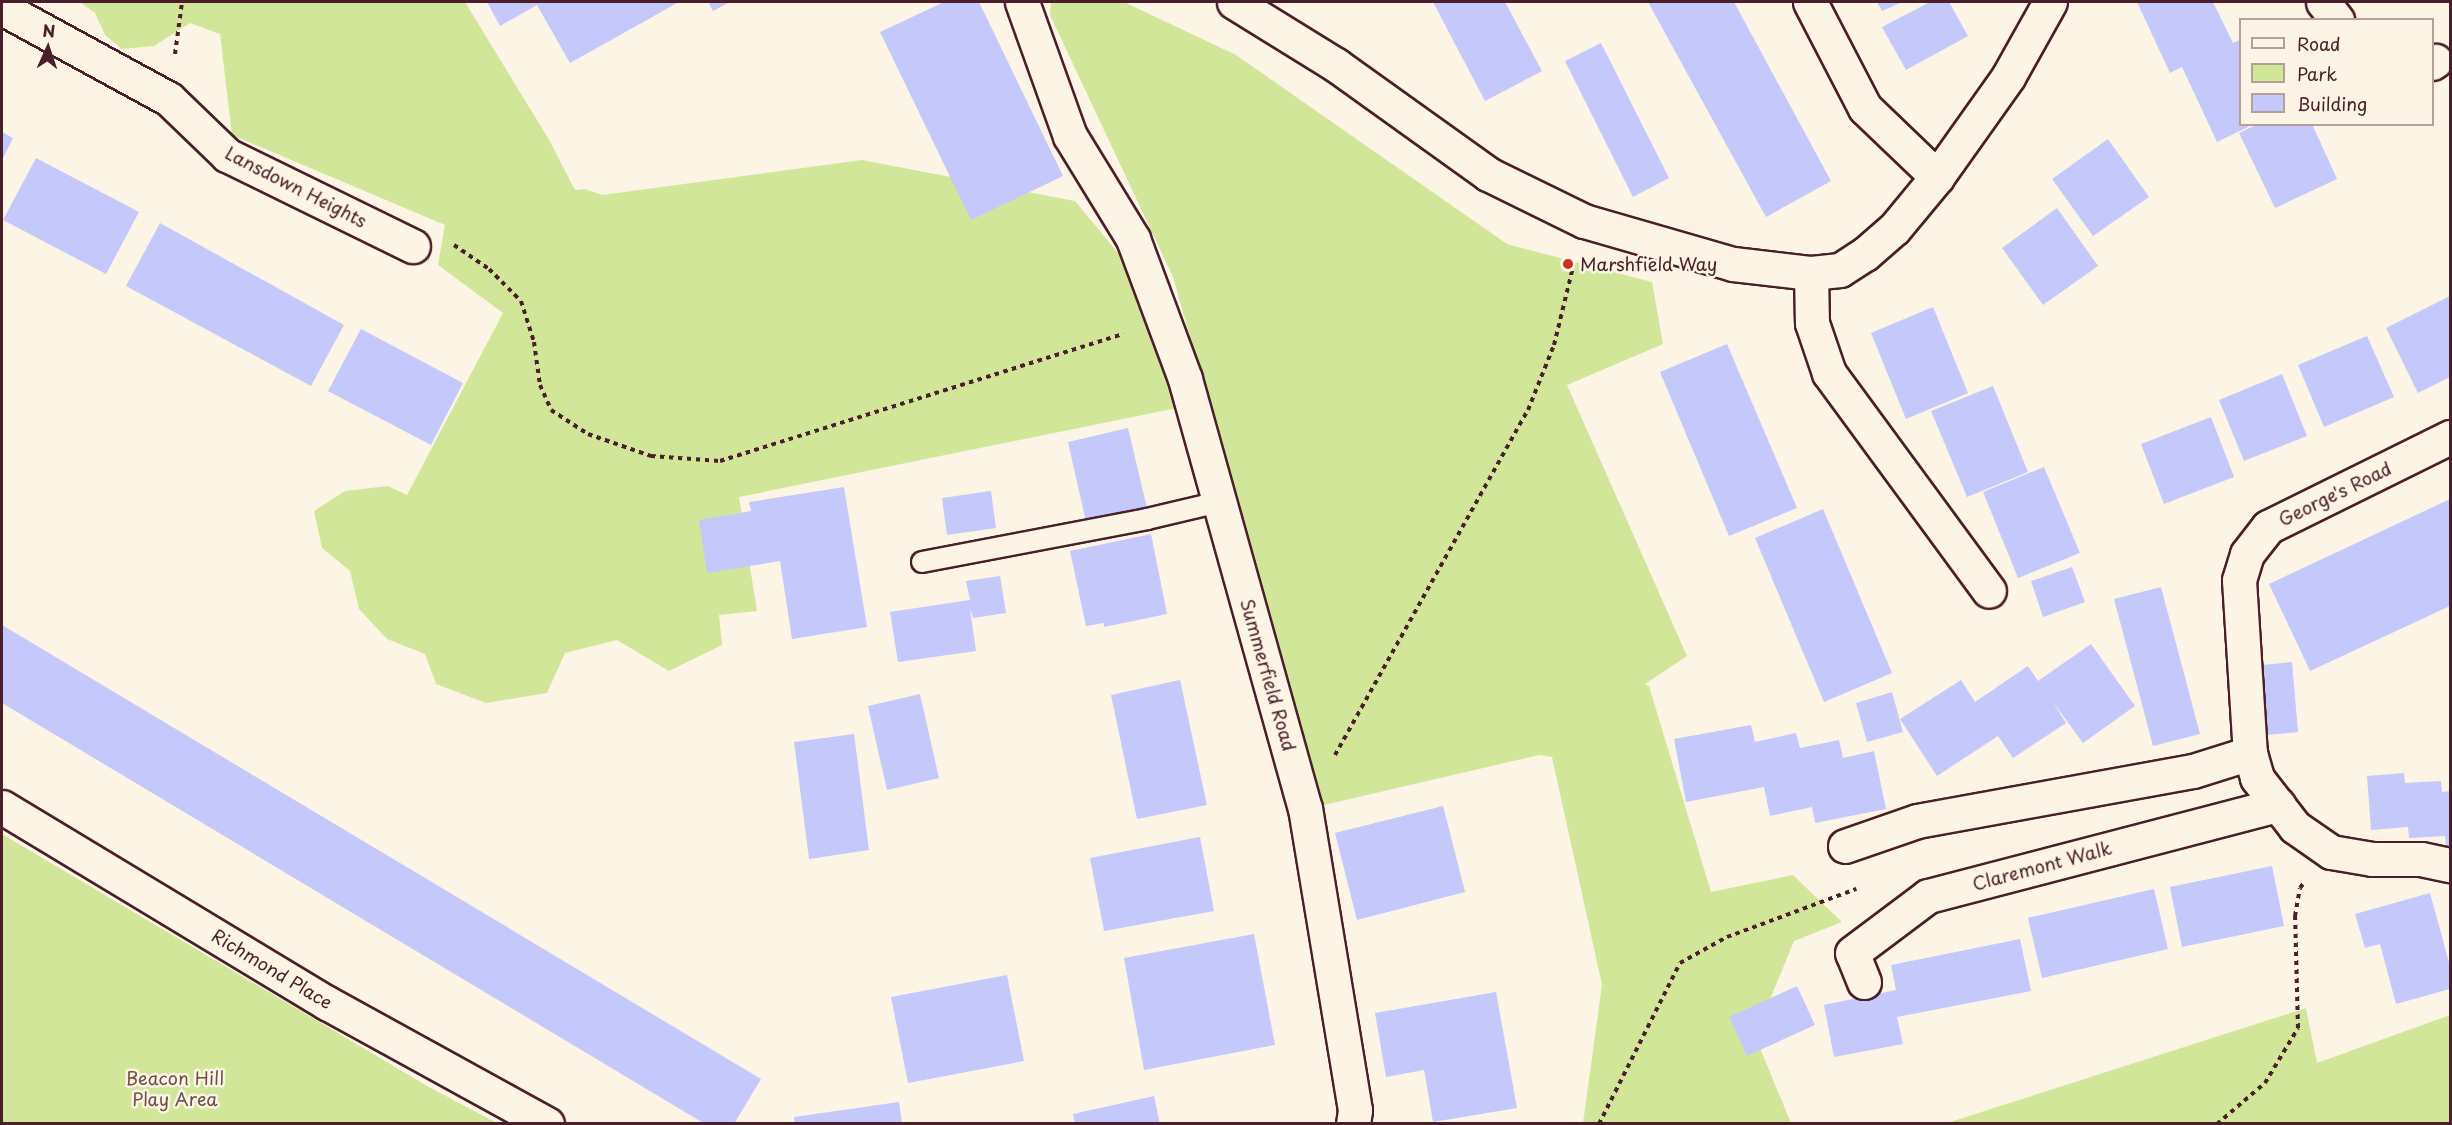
<!DOCTYPE html>
<style>
body{margin:0}
#map{position:relative;width:2452px;height:1125px;overflow:hidden;background:#fcf5e5;font-family:"Playpen Sans",sans-serif}
div>[style]{position:absolute}
.green>*{inset:0;background:#d2e69a}
.building>*{inset:0;background:#c4c8fa}
.path>*{height:4px;margin-top:-2px;transform-origin:0;background:repeating-linear-gradient(90deg,#4a1f2b 0 4.5px,transparent 0 9px)}
.roads{filter:drop-shadow(2px 0 #4a1f2b) drop-shadow(-2px 0 #4a1f2b) drop-shadow(0 2px #4a1f2b) drop-shadow(0 -2px #4a1f2b)}
.service>*{height:20px;margin:-10px;padding:0 10px;transform-origin:10px;border-radius:10px;background:#fcf5e5}
.minor>*{height:33px;margin:-16.5px;padding:0 16.5px;transform-origin:16.5px;border-radius:16.5px;background:#fcf5e5}
.dots>*{width:16px;height:16px;translate:-50% -50%;box-sizing:border-box;border:3px solid #fcf5e5;border-radius:50%}
span{translate:-50% -50%;white-space:nowrap;text-align:center;line-height:1.15;-webkit-text-stroke:5px #fcf5e5;paint-order:stroke}
.street-label{font-size:18px;color:#4a1f2b}
.poi-label{font-size:18px;color:#4a1f2b}
.left{translate:0 -50%;text-align:left}
.park-label{font-size:18px;color:#6c5147}
.frame{position:absolute;inset:0;border:3px solid #4a1f2b;pointer-events:none}
.legend{position:absolute;left:2239px;top:18px;width:195px;height:108px;box-sizing:border-box;background:#fcf5e5;border:2px solid #b59f9b;margin:0;padding:8px 10px;list-style:none;font-size:18px;color:#4a1f2b}
.legend li{display:flex;align-items:center;gap:12px;height:30px}
.legend b{width:30px;border:2px solid #b59f9b}
.north{position:absolute;left:18px;top:18px;width:60px;height:60px;-webkit-text-stroke:4px #fcf5e5;paint-order:stroke;rotate:3deg;font-size:16px;font-weight:700;line-height:24px;text-align:center;color:#4a1f2b}
.north::after{content:'';display:block;margin:auto;width:21px;height:27px;background:#4a1f2b;clip-path:polygon(50% 0,100% 100%,50% 72%,0 100%)}
</style>
<div id="map">
<div class="green">
<i style="clip-path:polygon(80px 2px,465px 2px,548px 138px,575px 190px,585px 189px,602px 195px,862px 160px,1075px 201px,1124px 260px,1177px 408px,739px 497px,757px 611px,719px 615px,722px 645px,669px 671px,617px 640px,565px 653px,547px 693px,486px 703px,436px 684px,425px 654px,387px 639px,359px 609px,350px 571px,322px 548px,314px 511px,345px 491px,388px 486px,407px 495px,503px 313px,438px 265px,445px 225px,232px 135px,220px 34px,190px 23px,154px 46px,122px 49px,105px 35px,95px 13px)"></i>
<i style="clip-path:polygon(1051px 2px,1124px 2px,1236px 55px,1507px 244px,1652px 282px,1663px 344px,1567px 385px,1687px 656px,1645px 684px,1649px 686px,1711px 892px,1793px 875px,1842px 922px,1794px 941px,1755px 1036px,1791px 1123px,1583px 1123px,1602px 985px,1552px 757px,1539px 755px,1324px 805px,1173px 277px,1050px 15px)"></i>
<i style="clip-path:polygon(2px 834px,429px 1087px,497px 1123px,2px 1123px)"></i>
<i style="clip-path:polygon(2306px 1008px,2317px 1063px,2450px 1015px,2450px 1123px,1947px 1123px)"></i>
</div>
<div class="building">
<i style="clip-path:polygon(487px 2px,679px 2px,570px 63px,537px 5px,500px 26px)"></i>
<i style="clip-path:polygon(708px 2px,730px 2px,713px 11px)"></i>
<i style="clip-path:polygon(944px 2px,979px 2px,1063px 176px,971px 220px,880px 32px)"></i>
<i style="clip-path:polygon(1433px 2px,1505px 2px,1542px 71px,1485px 101px)"></i>
<i style="clip-path:polygon(1648px 2px,1734px 2px,1831px 181px,1766px 217px)"></i>
<i style="clip-path:polygon(1877px 2px,1902px 2px,1882px 11px)"></i>
<i style="clip-path:polygon(1930px 2px,1949px 2px,1968px 36px,1906px 70px,1882px 27px)"></i>
<i style="clip-path:polygon(2137px 2px,2213px 2px,2233px 43px,2240px 40px,2240px 124px,2254px 124px,2217px 142px,2182px 67px,2170px 73px)"></i>
<i style="clip-path:polygon(1601px 43px,1669px 178px,1633px 197px,1565px 61px)"></i>
<i style="clip-path:polygon(2258px 124px,2312px 124px,2337px 179px,2275px 208px,2239px 133px)"></i>
<i style="clip-path:polygon(2px 132px,13px 138px,2px 160px)"></i>
<i style="clip-path:polygon(2108px 139px,2149px 197px,2093px 236px,2052px 179px)"></i>
<i style="clip-path:polygon(36px 158px,139px 212px,106px 274px,3px 220px)"></i>
<i style="clip-path:polygon(2057px 208px,2098px 266px,2043px 305px,2002px 248px)"></i>
<i style="clip-path:polygon(160px 223px,344px 325px,311px 386px,126px 286px)"></i>
<i style="clip-path:polygon(2450px 296px,2450px 377px,2418px 393px,2386px 328px)"></i>
<i style="clip-path:polygon(1933px 307px,1968px 393px,1906px 419px,1871px 333px)"></i>
<i style="clip-path:polygon(361px 329px,463px 383px,431px 445px,328px 391px)"></i>
<i style="clip-path:polygon(2367px 336px,2394px 397px,2324px 427px,2298px 365px)"></i>
<i style="clip-path:polygon(1727px 344px,1797px 508px,1729px 536px,1660px 372px)"></i>
<i style="clip-path:polygon(2282px 374px,2307px 436px,2244px 461px,2219px 400px)"></i>
<i style="clip-path:polygon(1993px 386px,2028px 472px,1967px 497px,1931px 411px)"></i>
<i style="clip-path:polygon(2211px 417px,2234px 477px,2164px 504px,2141px 444px)"></i>
<i style="clip-path:polygon(1128px 428px,1147px 508px,1086px 522px,1068px 442px)"></i>
<i style="clip-path:polygon(2044px 467px,2080px 553px,2018px 578px,1983px 492px)"></i>
<i style="clip-path:polygon(844px 487px,867px 627px,792px 639px,780px 561px,707px 573px,699px 520px,751px 511px,749px 502px)"></i>
<i style="clip-path:polygon(991px 491px,996px 528px,947px 535px,942px 498px)"></i>
<i style="clip-path:polygon(2450px 499px,2450px 606px,2310px 671px,2269px 584px)"></i>
<i style="clip-path:polygon(1823px 509px,1892px 673px,1824px 702px,1755px 538px)"></i>
<i style="clip-path:polygon(1151px 534px,1167px 614px,1104px 627px,1104px 623px,1086px 626px,1070px 551px)"></i>
<i style="clip-path:polygon(2072px 567px,2085px 602px,2043px 617px,2031px 581px)"></i>
<i style="clip-path:polygon(1000px 576px,1006px 613px,973px 618px,970px 609px,976px 651px,898px 662px,890px 612px,970px 600px,966px 581px)"></i>
<i style="clip-path:polygon(2161px 587px,2200px 734px,2153px 746px,2114px 599px)"></i>
<i style="clip-path:polygon(2px 625px,761px 1079px,734px 1124px,705px 1124px,2px 703px)"></i>
<i style="clip-path:polygon(2091px 644px,2135px 706px,2083px 743px,2053px 702px,2066px 723px,2013px 758px,1998px 736px,1937px 776px,1900px 719px,1961px 680px,1975px 702px,2028px 666px,2038px 681px)"></i>
<i style="clip-path:polygon(2292px 662px,2298px 732px,2267px 735px,2262px 665px)"></i>
<i style="clip-path:polygon(1180px 680px,1207px 805px,1137px 819px,1111px 695px)"></i>
<i style="clip-path:polygon(1892px 692px,1903px 732px,1867px 742px,1856px 703px)"></i>
<i style="clip-path:polygon(920px 694px,939px 778px,887px 790px,868px 706px)"></i>
<i style="clip-path:polygon(1751px 725px,1755px 742px,1796px 733px,1800px 748px,1839px 740px,1843px 758px,1874px 751px,1886px 809px,1815px 823px,1812px 807px,1770px 816px,1764px 787px,1686px 802px,1674px 739px)"></i>
<i style="clip-path:polygon(854px 734px,869px 850px,809px 859px,794px 742px)"></i>
<i style="clip-path:polygon(2404px 773px,2405px 783px,2441px 781px,2442px 792px,2450px 791px,2450px 846px,2446px 846px,2445px 836px,2409px 838px,2408px 827px,2371px 830px,2367px 776px)"></i>
<i style="clip-path:polygon(1443px 806px,1465px 892px,1357px 920px,1335px 833px)"></i>
<i style="clip-path:polygon(1200px 837px,1214px 911px,1104px 931px,1090px 858px)"></i>
<i style="clip-path:polygon(2272px 866px,2284px 926px,2182px 947px,2170px 887px)"></i>
<i style="clip-path:polygon(2154px 889px,2168px 949px,2042px 978px,2028px 918px)"></i>
<i style="clip-path:polygon(2430px 893px,2450px 966px,2450px 989px,2396px 1004px,2380px 944px,2365px 948px,2355px 914px)"></i>
<i style="clip-path:polygon(1254px 934px,1275px 1045px,1144px 1070px,1124px 958px)"></i>
<i style="clip-path:polygon(2020px 939px,2031px 991px,1897px 1017px,1903px 1044px,1834px 1057px,1824px 1005px,1896px 990px,1891px 965px)"></i>
<i style="clip-path:polygon(1007px 975px,1024px 1061px,908px 1083px,891px 997px)"></i>
<i style="clip-path:polygon(1797px 986px,1815px 1025px,1747px 1056px,1729px 1017px)"></i>
<i style="clip-path:polygon(1496px 992px,1517px 1108px,1433px 1122px,1424px 1070px,1386px 1077px,1375px 1013px)"></i>
<i style="clip-path:polygon(1154px 1096px,1160px 1124px,1075px 1124px,1073px 1114px)"></i>
<i style="clip-path:polygon(899px 1102px,902px 1124px,795px 1124px,794px 1117px)"></i>
</div>
<div class="path">
<i style="left:175px;top:54px;width:52px;rotate:-82.3deg"></i>
<i style="left:454px;top:245px;width:42px;rotate:34.4deg"></i>
<i style="left:489px;top:269px;width:45px;rotate:45deg"></i>
<i style="left:521px;top:301px;width:43px;rotate:72.4deg"></i>
<i style="left:534px;top:342px;width:43px;rotate:82.1deg"></i>
<i style="left:540px;top:385px;width:27px;rotate:66deg"></i>
<i style="left:551px;top:410px;width:44px;rotate:33deg"></i>
<i style="left:588px;top:434px;width:67px;rotate:19.2deg"></i>
<i style="left:651px;top:456px;width:69px;rotate:4.1deg"></i>
<i style="left:720px;top:461px;width:423px;rotate:-17.5deg"></i>
<i style="left:1335px;top:755px;width:395px;rotate:-60.8deg"></i>
<i style="left:1528px;top:410px;width:70px;rotate:-68.2deg"></i>
<i style="left:1554px;top:345px;width:84px;rotate:-76.3deg"></i>
<i style="left:1599px;top:1124px;width:180px;rotate:-63.3deg"></i>
<i style="left:1680px;top:963px;width:54px;rotate:-29deg"></i>
<i style="left:1727px;top:937px;width:138px;rotate:-20.4deg"></i>
<i style="left:2217px;top:1124px;width:63px;rotate:-40.5deg"></i>
<i style="left:2265px;top:1083px;width:64px;rotate:-59deg"></i>
<i style="left:2298px;top:1028px;width:112px;rotate:-91.5deg"></i>
<i style="left:2295px;top:916px;width:28px;rotate:-80deg"></i>
<i style="left:2300px;top:888px;width:5px;rotate:-53deg"></i>
</div>
<div class="roads">
<div class="service">
<i style="left:922px;top:562px;width:229px;rotate:-10.8deg"></i>
<i style="left:1147px;top:519px;width:74px;rotate:-13.3deg"></i>
</div>
<div class="minor">
<i style="left:1022px;top:2px;width:142px;rotate:70.3deg"></i>
<i style="left:1070px;top:136px;width:121px;rotate:58.5deg"></i>
<i style="left:1133px;top:239px;width:149px;rotate:69.6deg"></i>
<i style="left:1185px;top:379px;width:445px;rotate:74.4deg"></i>
<i style="left:1305px;top:808px;width:306px;rotate:80.6deg"></i>
<i style="left:1355px;top:1110px;width:14px;rotate:98deg"></i>
<i style="left:1234px;top:2px;width:120px;rotate:31.7deg"></i>
<i style="left:1336px;top:65px;width:187px;rotate:35.6deg"></i>
<i style="left:1488px;top:174px;width:107px;rotate:26.1deg"></i>
<i style="left:1584px;top:221px;width:155px;rotate:16.1deg"></i>
<i style="left:1733px;top:264px;width:79px;rotate:6.6deg"></i>
<i style="left:1811px;top:273px;width:29px;rotate:-6deg"></i>
<i style="left:1840px;top:270px;width:30px;rotate:-33deg"></i>
<i style="left:1865px;top:254px;width:38px;rotate:-41deg"></i>
<i style="left:1894px;top:229px;width:67px;rotate:-50.4deg"></i>
<i style="left:1937px;top:177px;width:123px;rotate:-54.6deg"></i>
<i style="left:2008px;top:77px;width:86px;rotate:-60.8deg"></i>
<i style="left:1810px;top:2px;width:119px;rotate:62.6deg"></i>
<i style="left:1865px;top:108px;width:100px;rotate:43.8deg"></i>
<i style="left:2323px;top:2px;width:23px;rotate:52deg"></i>
<i style="left:2px;top:8px;width:190px;rotate:28.6deg"></i>
<i style="left:169px;top:99px;width:81px;rotate:44deg"></i>
<i style="left:227px;top:155px;width:207px;rotate:26.1deg"></i>
<i style="left:2432px;top:63px;width:4px;rotate:-34deg"></i>
<i style="left:1811px;top:273px;width:50px;rotate:88.9deg"></i>
<i style="left:1812px;top:323px;width:53px;rotate:71.2deg"></i>
<i style="left:1829px;top:373px;width:270px;rotate:53.7deg"></i>
<i style="left:2450px;top:437px;width:203px;rotate:153.7deg"></i>
<i style="left:2268px;top:527px;width:34px;rotate:128deg"></i>
<i style="left:2247px;top:554px;width:27px;rotate:107deg"></i>
<i style="left:2239px;top:580px;width:173px;rotate:86.4deg"></i>
<i style="left:2250px;top:753px;width:26px;rotate:74deg"></i>
<i style="left:2257px;top:778px;width:62px;rotate:52.2deg"></i>
<i style="left:2295px;top:827px;width:44px;rotate:34.8deg"></i>
<i style="left:2331px;top:852px;width:42px;rotate:9.7deg"></i>
<i style="left:2372px;top:859px;width:49px"></i>
<i style="left:2421px;top:859px;width:30px;rotate:12deg"></i>
<i style="left:2px;top:807px;width:380px;rotate:31.1deg"></i>
<i style="left:327px;top:1003px;width:251px;rotate:28.8deg"></i>
<i style="left:1845px;top:846px;width:76px;rotate:-19.1deg"></i>
<i style="left:1917px;top:821px;width:280px;rotate:-10.3deg"></i>
<i style="left:2193px;top:771px;width:60px;rotate:-17.5deg"></i>
<i style="left:1864px;top:982px;width:31px;rotate:-112deg"></i>
<i style="left:1852px;top:953px;width:95px;rotate:-36.9deg"></i>
<i style="left:1928px;top:896px;width:362px;rotate:-14.6deg"></i>
</div>
</div>
<div class="dots">
<i style="left:1568px;top:264px;background:#c8321e"></i>
</div>
<div class="street-label">
<span style="left:296px;top:187px;rotate:27deg">Lansdown Heights</span>
<span style="left:2335px;top:494px;rotate:-26deg">George's Road</span>
<span style="left:1268px;top:675px;rotate:74deg">Summerfield Road</span>
<span style="left:2042px;top:866px;rotate:-15deg">Claremont Walk</span>
<span style="left:272px;top:969px;rotate:31deg">Richmond Place</span>
</div>
<div class="poi-label">
<span class="left" style="left:1580px;top:264px">Marshfield Way</span>
</div>
<div class="park-label">
<span style="left:175px;top:1089px">Beacon Hill<br>Play Area</span>
</div>
<div class="frame"></div>
<ul class="legend">
<li><b style="height:8px;background:#fcf5e5"></b>Road</li>
<li><b style="height:16px;background:#d2e69a"></b>Park</li>
<li><b style="height:16px;background:#c4c8fa"></b>Building</li>
</ul>
<div class="north">N</div>
</div>
